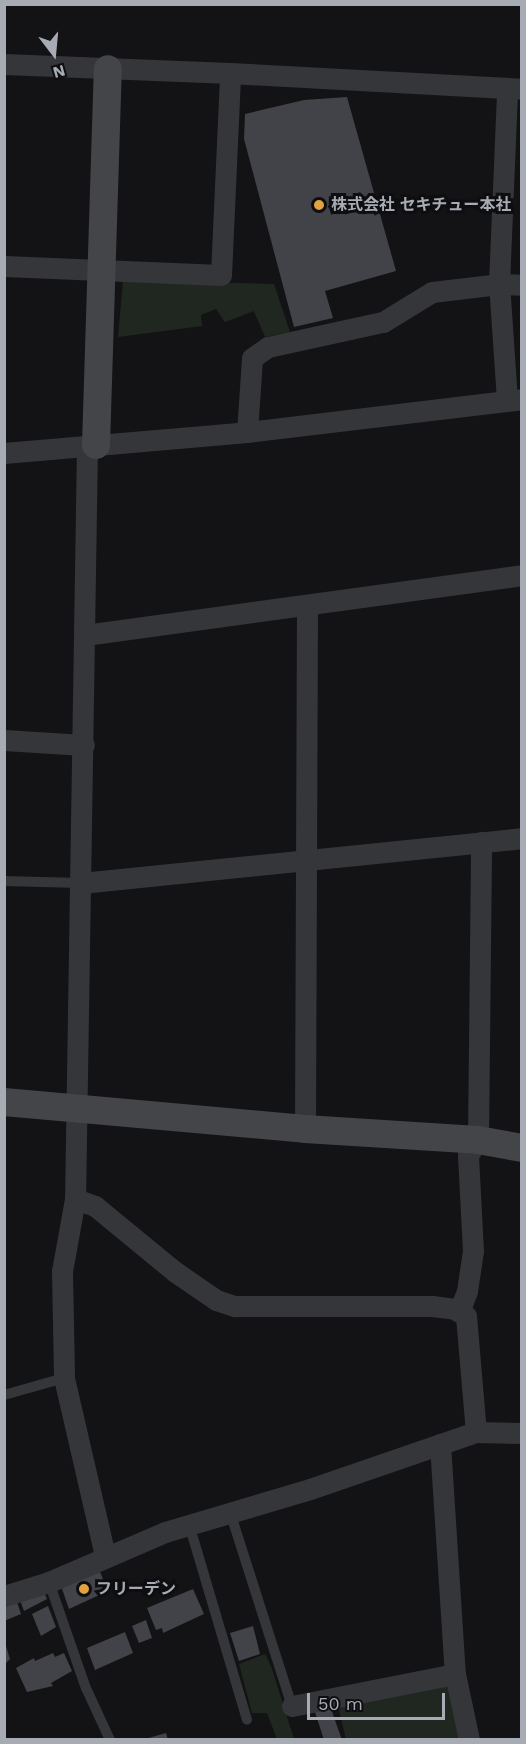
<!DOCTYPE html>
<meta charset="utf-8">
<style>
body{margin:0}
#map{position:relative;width:526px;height:1744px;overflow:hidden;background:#131315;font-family:"Work Sans","Noto Sans JP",sans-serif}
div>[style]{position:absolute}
.green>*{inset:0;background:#202720}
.building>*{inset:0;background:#424348}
.lane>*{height:10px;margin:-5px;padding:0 5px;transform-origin:5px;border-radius:5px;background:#353639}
.street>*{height:21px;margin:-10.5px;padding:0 10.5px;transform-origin:10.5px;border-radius:10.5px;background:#353639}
.secondary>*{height:28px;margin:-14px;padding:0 14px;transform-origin:14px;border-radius:14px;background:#434549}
.dots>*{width:16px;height:16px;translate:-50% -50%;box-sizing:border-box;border:3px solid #0e0e10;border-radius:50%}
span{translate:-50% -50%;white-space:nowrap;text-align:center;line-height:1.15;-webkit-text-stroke:6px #0e0e10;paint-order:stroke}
.poi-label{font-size:16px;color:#a6abb4;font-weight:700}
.left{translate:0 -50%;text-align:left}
.frame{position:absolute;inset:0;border:6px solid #a6abb4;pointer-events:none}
.north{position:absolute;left:24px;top:24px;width:60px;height:60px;-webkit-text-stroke:4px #0e0e10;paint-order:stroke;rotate:164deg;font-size:16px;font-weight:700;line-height:24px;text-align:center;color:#a6abb4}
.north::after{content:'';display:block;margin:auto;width:21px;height:27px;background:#a6abb4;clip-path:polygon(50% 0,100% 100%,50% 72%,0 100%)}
.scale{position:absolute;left:307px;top:1693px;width:138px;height:27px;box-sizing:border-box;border:3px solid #a6abb4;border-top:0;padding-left:8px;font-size:18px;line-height:21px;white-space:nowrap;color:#a6abb4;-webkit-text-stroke:4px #0e0e10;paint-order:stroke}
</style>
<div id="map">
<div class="green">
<i style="clip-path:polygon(123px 280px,274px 284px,290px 332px,265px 337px,254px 311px,225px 322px,216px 309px,201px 315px,202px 326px,118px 337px)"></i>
<i style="clip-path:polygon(265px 1654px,271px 1666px,294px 1739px,277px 1739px,267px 1713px,252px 1713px,239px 1664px)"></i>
<i style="clip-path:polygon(452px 1681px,461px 1739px,346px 1739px,337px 1702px)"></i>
</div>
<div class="building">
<i style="clip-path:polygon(347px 97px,396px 271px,325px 291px,333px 318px,294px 327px,244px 139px,245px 114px,304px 100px)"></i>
<i style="clip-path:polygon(100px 1572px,108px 1591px,69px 1609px,61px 1586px)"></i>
<i style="clip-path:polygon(193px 1589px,204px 1614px,163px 1633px,162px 1628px,156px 1630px,147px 1608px)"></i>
<i style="clip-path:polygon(43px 1590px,47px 1599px,24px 1611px,20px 1600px)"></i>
<i style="clip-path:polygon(17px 1602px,21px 1614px,4px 1621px,4px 1607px)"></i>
<i style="clip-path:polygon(48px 1606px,56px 1627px,41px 1636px,32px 1614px)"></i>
<i style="clip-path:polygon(146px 1620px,152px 1638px,139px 1643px,132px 1626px)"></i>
<i style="clip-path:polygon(253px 1626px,260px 1654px,239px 1661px,230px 1633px)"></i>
<i style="clip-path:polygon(125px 1632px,133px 1653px,95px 1670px,87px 1648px)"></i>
<i style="clip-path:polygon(5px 1643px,10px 1659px,4px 1665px,4px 1644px)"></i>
<i style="clip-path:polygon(53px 1653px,55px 1657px,64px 1653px,72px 1671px,51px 1683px,53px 1686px,27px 1692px,16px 1668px,34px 1658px,35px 1661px)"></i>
<i style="clip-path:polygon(329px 1703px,342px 1740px,324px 1740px,314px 1709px)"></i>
<i style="clip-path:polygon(166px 1733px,168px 1740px,145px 1740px,145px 1739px)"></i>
</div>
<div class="lane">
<i style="left:4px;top:881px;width:77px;rotate:1.5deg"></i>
<i style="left:4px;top:1395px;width:62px;rotate:-15.8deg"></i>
<i style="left:230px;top:1512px;width:204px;rotate:72.3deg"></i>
<i style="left:189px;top:1524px;width:204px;rotate:73.5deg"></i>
<i style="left:49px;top:1582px;width:112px;rotate:70.8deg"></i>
<i style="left:86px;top:1688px;width:57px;rotate:65.2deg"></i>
</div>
<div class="street">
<i style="left:4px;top:64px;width:226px;rotate:2.3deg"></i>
<i style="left:230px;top:73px;width:292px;rotate:3.1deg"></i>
<i style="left:4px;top:266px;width:217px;rotate:2.4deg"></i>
<i style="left:221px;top:275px;width:202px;rotate:-87.4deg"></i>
<i style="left:507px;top:400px;width:116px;rotate:-93.9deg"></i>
<i style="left:499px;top:284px;width:194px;rotate:-87.6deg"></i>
<i style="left:247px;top:432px;width:74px;rotate:-86.1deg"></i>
<i style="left:252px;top:358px;width:19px;rotate:-35deg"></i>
<i style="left:268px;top:347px;width:118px;rotate:-12.3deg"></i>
<i style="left:383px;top:322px;width:57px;rotate:-31.5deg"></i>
<i style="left:432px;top:292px;width:67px;rotate:-6.8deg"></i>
<i style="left:499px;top:284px;width:23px;rotate:2deg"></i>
<i style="left:87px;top:446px;width:753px;rotate:90.91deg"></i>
<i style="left:75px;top:1199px;width:73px;rotate:100.2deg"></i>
<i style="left:62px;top:1271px;width:107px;rotate:88.9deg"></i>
<i style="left:64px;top:1378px;width:183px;rotate:77deg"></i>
<i style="left:4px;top:453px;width:244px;rotate:-4.9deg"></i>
<i style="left:247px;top:432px;width:277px;rotate:-6.8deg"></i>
<i style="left:85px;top:635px;width:441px;rotate:-7.8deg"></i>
<i style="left:4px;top:740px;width:80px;rotate:3.6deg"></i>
<i style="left:81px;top:883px;width:443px;rotate:-5.8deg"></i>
<i style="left:305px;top:1129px;width:522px;rotate:-89.78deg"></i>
<i style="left:75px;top:1199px;width:21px;rotate:19deg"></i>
<i style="left:95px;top:1206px;width:102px;rotate:39.4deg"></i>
<i style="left:174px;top:1271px;width:51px;rotate:34.6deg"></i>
<i style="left:216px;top:1300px;width:20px;rotate:18deg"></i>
<i style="left:235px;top:1306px;width:197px"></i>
<i style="left:432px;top:1306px;width:23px;rotate:7deg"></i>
<i style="left:455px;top:1309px;width:13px;rotate:32deg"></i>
<i style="left:466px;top:1316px;width:116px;rotate:85.1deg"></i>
<i style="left:459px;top:1312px;width:22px;rotate:-69deg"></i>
<i style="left:467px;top:1291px;width:40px;rotate:-81.5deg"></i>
<i style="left:473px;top:1251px;width:96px;rotate:-93deg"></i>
<i style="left:468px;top:1155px;width:18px;rotate:-56deg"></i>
<i style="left:478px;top:1140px;width:298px;rotate:-89.4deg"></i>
<i style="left:440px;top:1444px;width:230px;rotate:86.3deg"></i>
<i style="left:455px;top:1674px;width:67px;rotate:78deg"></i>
<i style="left:4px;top:1596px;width:47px;rotate:-17.3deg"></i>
<i style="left:49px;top:1582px;width:126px;rotate:-23.3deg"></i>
<i style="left:165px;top:1532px;width:151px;rotate:-16.5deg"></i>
<i style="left:310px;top:1489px;width:176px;rotate:-19deg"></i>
<i style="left:476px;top:1432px;width:46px;rotate:1.2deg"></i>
<i style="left:292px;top:1706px;width:166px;rotate:-11.1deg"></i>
</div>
<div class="secondary">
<i style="left:96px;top:445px;width:376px;rotate:-88.2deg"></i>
<i style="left:4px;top:1102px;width:302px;rotate:5.1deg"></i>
<i style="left:305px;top:1129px;width:173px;rotate:3.6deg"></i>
<i style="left:478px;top:1140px;width:45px;rotate:10.3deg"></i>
</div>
<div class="dots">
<i style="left:319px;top:205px;background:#e0a340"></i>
<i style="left:84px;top:1589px;background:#e0a340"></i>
</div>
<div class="poi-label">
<span class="left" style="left:331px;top:205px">株式会社 セキチュー本社</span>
<span class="left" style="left:96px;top:1589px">フリーデン</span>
</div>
<div class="frame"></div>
<div class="north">N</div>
<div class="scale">50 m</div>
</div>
